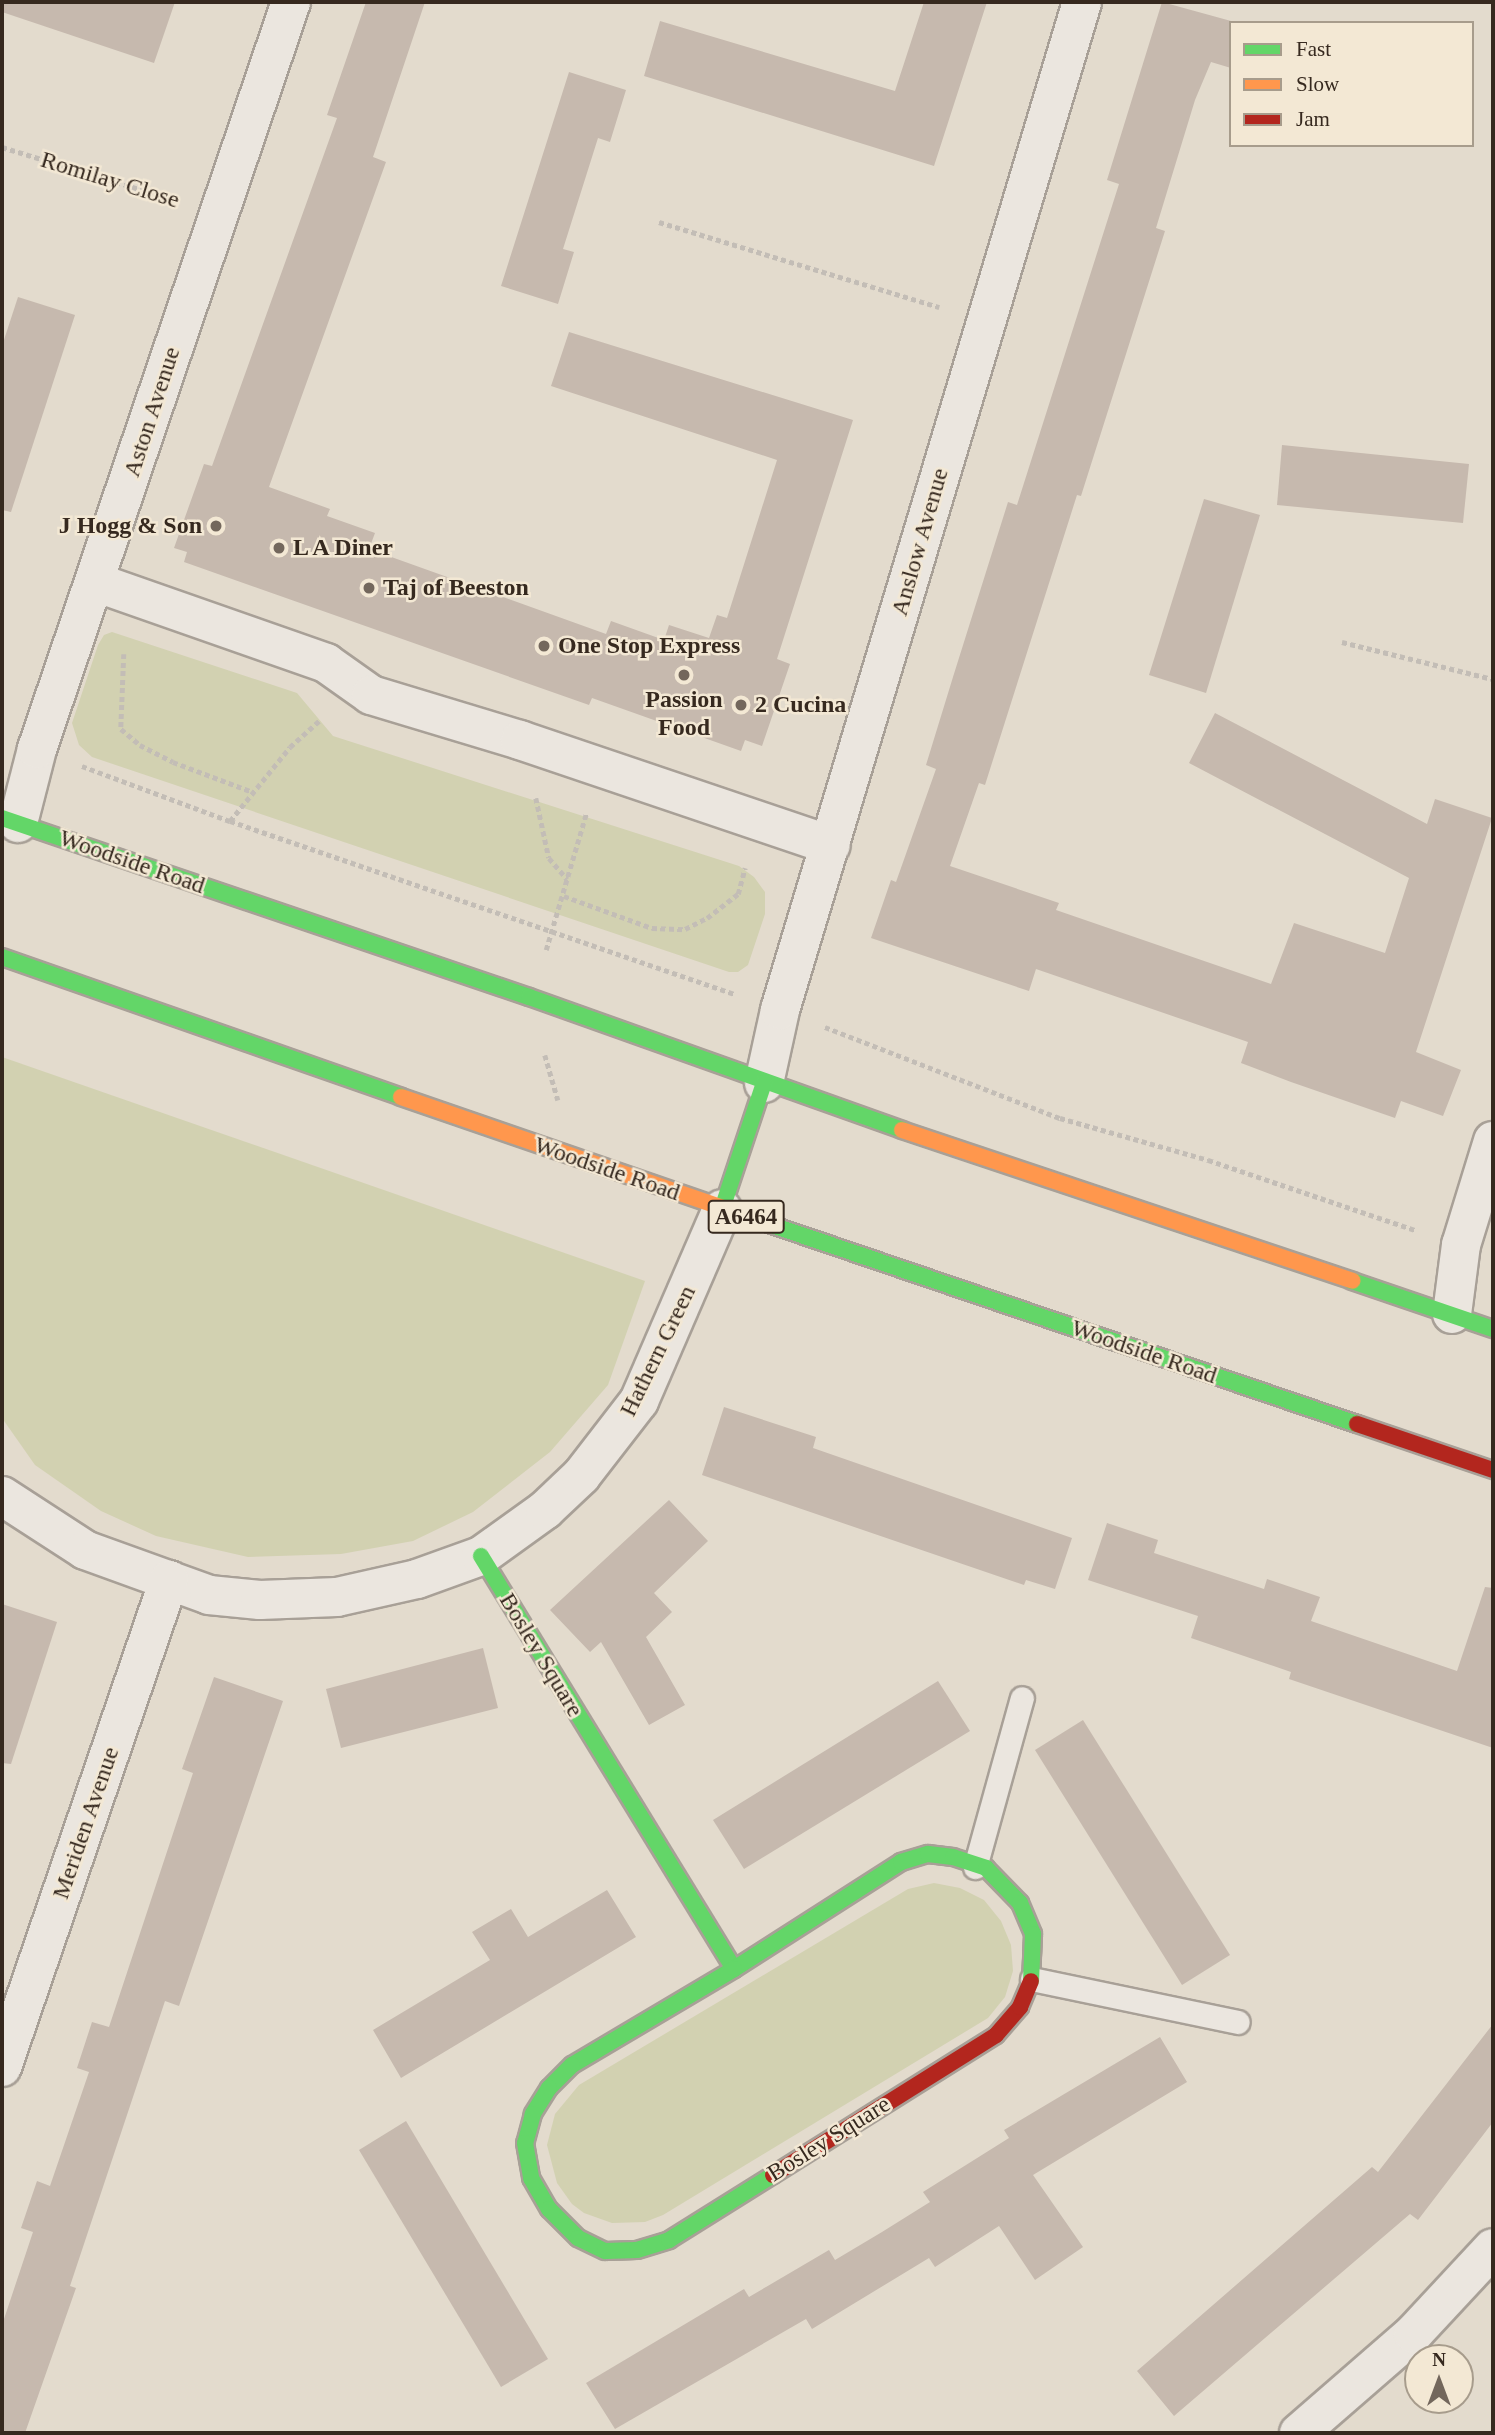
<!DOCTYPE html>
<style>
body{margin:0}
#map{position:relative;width:1495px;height:2435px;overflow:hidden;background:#e3dbcd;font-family:"Times New Roman",serif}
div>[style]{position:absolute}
.green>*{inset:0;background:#d2d1b1}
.building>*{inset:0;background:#c6b9ae}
.path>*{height:4.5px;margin-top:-2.25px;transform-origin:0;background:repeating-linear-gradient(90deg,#c3bdb6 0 5px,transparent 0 8.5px)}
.roads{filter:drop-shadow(2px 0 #a8a097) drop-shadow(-2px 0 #a8a097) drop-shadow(0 2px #a8a097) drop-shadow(0 -2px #a8a097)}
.lane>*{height:23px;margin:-11.5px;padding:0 11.5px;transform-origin:11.5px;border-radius:11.5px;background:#ebe6df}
.street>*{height:38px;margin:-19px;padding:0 19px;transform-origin:19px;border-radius:19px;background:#ebe6df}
.fast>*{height:16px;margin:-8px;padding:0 8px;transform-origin:8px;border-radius:8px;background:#63d668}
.slow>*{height:16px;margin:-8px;padding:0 8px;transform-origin:8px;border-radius:8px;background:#ff974d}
.jam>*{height:16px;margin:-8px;padding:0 8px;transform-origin:8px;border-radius:8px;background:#b3261e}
.dots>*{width:19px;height:19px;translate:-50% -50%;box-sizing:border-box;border:4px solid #f3e8d4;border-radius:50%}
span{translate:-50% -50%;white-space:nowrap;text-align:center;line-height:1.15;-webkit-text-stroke:5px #f3e8d4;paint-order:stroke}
.shield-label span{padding:2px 5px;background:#f3e8d4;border:2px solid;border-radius:5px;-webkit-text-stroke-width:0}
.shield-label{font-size:23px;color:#36291f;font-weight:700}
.street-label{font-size:24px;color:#36291f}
.poi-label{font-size:24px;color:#36291f;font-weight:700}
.right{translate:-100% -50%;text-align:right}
.left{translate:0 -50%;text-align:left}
.frame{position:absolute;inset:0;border:4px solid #36291f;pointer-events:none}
.legend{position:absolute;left:1229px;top:21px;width:245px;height:126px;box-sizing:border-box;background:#f3e8d4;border:2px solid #a79c8c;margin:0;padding:9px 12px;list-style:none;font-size:21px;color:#36291f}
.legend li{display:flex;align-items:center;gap:14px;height:35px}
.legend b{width:35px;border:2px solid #a79c8c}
.north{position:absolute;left:1404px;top:2344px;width:70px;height:70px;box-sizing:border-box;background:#f3e8d4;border:2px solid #a79c8c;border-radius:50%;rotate:0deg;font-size:19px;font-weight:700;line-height:28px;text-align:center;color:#36291f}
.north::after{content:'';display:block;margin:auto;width:24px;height:32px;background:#73675c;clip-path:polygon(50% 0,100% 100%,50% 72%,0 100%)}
</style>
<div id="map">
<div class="green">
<i style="clip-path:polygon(112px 632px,297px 693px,333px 736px,739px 866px,754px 877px,765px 892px,765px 914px,748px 965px,738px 972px,729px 972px,92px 757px,79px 745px,72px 723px,98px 645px,104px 635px)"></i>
<i style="clip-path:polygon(2px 1057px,645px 1281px,608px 1385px,550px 1452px,473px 1512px,413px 1541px,341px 1554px,248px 1557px,156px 1536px,101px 1511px,35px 1465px,2px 1418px)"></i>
<i style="clip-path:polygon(934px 1883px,960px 1888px,984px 1900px,1001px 1921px,1011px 1945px,1013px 1971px,1005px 1997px,988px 2018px,663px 2215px,645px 2222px,612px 2223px,584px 2213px,572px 2204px,557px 2183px,547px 2145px,555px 2114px,579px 2085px,908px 1889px)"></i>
</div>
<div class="building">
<i style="clip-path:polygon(2px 2px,175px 2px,154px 63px,2px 12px)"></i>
<i style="clip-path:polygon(366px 2px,425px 2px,373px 157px,386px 162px,269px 487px,330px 509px,327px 516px,375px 533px,369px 549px,606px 634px,611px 621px,664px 640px,669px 625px,709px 638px,717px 615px,727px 618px,777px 460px,551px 386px,569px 332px,853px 420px,777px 659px,790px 664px,762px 746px,745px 740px,741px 751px,592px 698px,589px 705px,184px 562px,187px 552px,174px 548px,204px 464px,212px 466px,337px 118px,327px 115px)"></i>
<i style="clip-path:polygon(924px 2px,987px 2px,934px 166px,644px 76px,660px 21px,895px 91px)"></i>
<i style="clip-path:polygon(1162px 2px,1231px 21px,1231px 68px,1211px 62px,1195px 100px,1156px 228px,1165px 231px,1081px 496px,1077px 495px,985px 785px,979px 783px,950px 866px,1059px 903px,1056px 910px,1271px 984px,1294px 923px,1385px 953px,1409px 878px,1189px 763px,1215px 713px,1427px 824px,1435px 799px,1492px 818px,1416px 1052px,1461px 1070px,1443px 1116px,1401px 1101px,1395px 1118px,1291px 1082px,1241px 1063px,1248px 1042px,1036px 969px,1029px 991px,871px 938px,891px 880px,896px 882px,936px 769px,926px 765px,953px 677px,1008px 502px,1017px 505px,1119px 184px,1107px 180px)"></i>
<i style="clip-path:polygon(569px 72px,626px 90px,610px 142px,598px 138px,563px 249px,574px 252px,558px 304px,501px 286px)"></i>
<i style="clip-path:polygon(18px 297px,75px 315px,11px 512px,2px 510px,2px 346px)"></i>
<i style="clip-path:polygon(1282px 445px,1469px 464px,1463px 523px,1277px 505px)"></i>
<i style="clip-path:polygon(1204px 499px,1260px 515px,1206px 693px,1149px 675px)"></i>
<i style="clip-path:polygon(724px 1407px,816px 1437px,813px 1448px,1072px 1538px,1055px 1589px,1026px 1580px,1024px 1585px,702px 1475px)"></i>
<i style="clip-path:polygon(669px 1500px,708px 1541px,654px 1593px,672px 1612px,646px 1637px,685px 1705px,649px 1725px,601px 1642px,590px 1652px,550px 1610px)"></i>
<i style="clip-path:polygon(1107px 1523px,1158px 1540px,1154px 1553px,1264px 1589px,1267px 1579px,1320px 1597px,1311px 1621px,1457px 1671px,1485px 1587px,1493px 1588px,1493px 1748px,1289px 1679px,1291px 1672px,1191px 1638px,1198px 1616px,1088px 1580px)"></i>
<i style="clip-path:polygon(2px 1604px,57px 1622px,11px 1764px,2px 1763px)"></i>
<i style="clip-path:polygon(483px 1648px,498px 1708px,341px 1748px,326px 1689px)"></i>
<i style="clip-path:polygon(214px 1677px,283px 1701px,179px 2006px,165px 2001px,70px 2286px,76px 2288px,25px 2433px,2px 2433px,2px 2325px,33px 2232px,21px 2228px,37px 2181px,50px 2186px,89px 2072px,77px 2068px,92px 2022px,109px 2027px,193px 1773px,182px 1769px)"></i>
<i style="clip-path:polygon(938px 1681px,970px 1731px,744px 1869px,713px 1820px)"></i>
<i style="clip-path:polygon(1083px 1720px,1230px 1955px,1182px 1985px,1035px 1750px)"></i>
<i style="clip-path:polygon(607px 1890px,636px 1937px,401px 2078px,373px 2030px,490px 1960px,472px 1932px,511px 1909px,528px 1937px)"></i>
<i style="clip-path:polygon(1493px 2024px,1493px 2122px,1418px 2220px,1410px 2214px,1174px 2416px,1137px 2371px,1372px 2167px,1378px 2172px)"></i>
<i style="clip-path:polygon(1160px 2037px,1187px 2082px,1033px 2175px,1083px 2247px,1035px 2280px,999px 2226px,935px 2267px,929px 2258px,812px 2329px,806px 2319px,615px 2429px,586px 2383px,744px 2289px,749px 2297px,829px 2250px,835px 2260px,882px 2232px,930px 2202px,923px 2192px,1009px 2138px,1004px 2130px)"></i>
<i style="clip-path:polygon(406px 2121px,548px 2359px,501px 2387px,359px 2150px)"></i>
</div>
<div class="path">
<i style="left:2px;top:147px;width:178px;rotate:17deg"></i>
<i style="left:659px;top:222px;width:293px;rotate:16.9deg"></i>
<i style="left:1342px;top:642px;width:155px;rotate:13.8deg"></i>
<i style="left:124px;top:654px;width:75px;rotate:92.3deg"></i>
<i style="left:121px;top:729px;width:25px;rotate:40deg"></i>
<i style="left:140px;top:745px;width:37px;rotate:27deg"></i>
<i style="left:173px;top:762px;width:85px;rotate:20.6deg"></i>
<i style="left:82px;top:766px;width:158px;rotate:20.4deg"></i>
<i style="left:230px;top:821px;width:533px;rotate:18.94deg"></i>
<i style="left:536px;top:798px;width:61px;rotate:77.8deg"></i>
<i style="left:549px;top:858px;width:28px;rotate:49deg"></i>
<i style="left:230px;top:821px;width:95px;rotate:-51deg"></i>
<i style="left:290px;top:747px;width:42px;rotate:-42.1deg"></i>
<i style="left:564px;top:896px;width:94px;rotate:20deg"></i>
<i style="left:652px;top:928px;width:33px;rotate:2deg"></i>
<i style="left:685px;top:929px;width:25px;rotate:-27deg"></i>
<i style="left:707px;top:918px;width:39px;rotate:-38deg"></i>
<i style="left:738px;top:894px;width:27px;rotate:-75deg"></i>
<i style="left:546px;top:950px;width:142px;rotate:-73.6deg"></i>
<i style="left:825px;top:1027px;width:252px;rotate:21.2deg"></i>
<i style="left:1060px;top:1118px;width:154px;rotate:15.8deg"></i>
<i style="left:1208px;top:1160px;width:219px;rotate:18.7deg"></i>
<i style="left:545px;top:1055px;width:47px;rotate:73.9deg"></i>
</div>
<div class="roads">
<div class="lane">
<i style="left:975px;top:1867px;width:175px;rotate:-74.5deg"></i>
<i style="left:1032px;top:1979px;width:210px;rotate:11.8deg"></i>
</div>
<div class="street">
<i style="left:95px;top:582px;width:245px;rotate:19.3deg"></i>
<i style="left:326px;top:663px;width:55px;rotate:35.4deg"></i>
<i style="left:371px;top:695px;width:156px;rotate:16.8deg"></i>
<i style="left:520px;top:740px;width:328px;rotate:18.7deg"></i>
<i style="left:18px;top:823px;width:76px;rotate:-75.6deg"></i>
<i style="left:37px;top:749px;width:789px;rotate:-71.22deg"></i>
<i style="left:764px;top:1083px;width:75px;rotate:-77.6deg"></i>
<i style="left:780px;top:1010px;width:1052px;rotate:-73.32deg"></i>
<i style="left:1452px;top:1314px;width:70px;rotate:-82.6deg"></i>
<i style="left:1461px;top:1245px;width:109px;rotate:-72.9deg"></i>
<i style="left:2px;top:1496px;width:99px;rotate:33deg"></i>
<i style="left:85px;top:1550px;width:132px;rotate:19.9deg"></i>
<i style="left:209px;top:1595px;width:51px;rotate:5.6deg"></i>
<i style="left:260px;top:1600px;width:77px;rotate:-2.2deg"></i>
<i style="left:337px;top:1597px;width:82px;rotate:-12.7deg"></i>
<i style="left:417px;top:1579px;width:68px;rotate:-19.8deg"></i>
<i style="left:481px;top:1556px;width:79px;rotate:-35.7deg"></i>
<i style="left:545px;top:1510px;width:50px;rotate:-43.4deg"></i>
<i style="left:581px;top:1476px;width:95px;rotate:-52.3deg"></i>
<i style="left:639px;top:1401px;width:209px;rotate:-66.6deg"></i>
<i style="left:2px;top:2067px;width:515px;rotate:-71.07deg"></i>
<i style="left:1299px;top:2433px;width:151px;rotate:-41deg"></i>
<i style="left:1413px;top:2334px;width:117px;rotate:-47.1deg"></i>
</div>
<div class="fast">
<i style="left:2px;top:818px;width:557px;rotate:18.76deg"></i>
<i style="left:529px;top:997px;width:396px;rotate:19.6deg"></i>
<i style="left:2px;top:957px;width:423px;rotate:19.3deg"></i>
<i style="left:722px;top:1209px;width:133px;rotate:-71.6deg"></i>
<i style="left:769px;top:1224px;width:621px;rotate:18.79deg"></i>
<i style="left:1352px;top:1281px;width:149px;rotate:18.8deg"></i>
<i style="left:481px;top:1556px;width:484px;rotate:58.5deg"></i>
<i style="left:734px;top:1969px;width:198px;rotate:-32.6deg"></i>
<i style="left:901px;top:1862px;width:28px;rotate:-17deg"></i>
<i style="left:928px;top:1854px;width:25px;rotate:7deg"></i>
<i style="left:953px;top:1857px;width:35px;rotate:18deg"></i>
<i style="left:986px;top:1868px;width:49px;rotate:45.8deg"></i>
<i style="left:1020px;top:1903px;width:34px;rotate:67deg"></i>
<i style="left:1033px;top:1934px;width:47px;rotate:92.4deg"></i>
<i style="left:734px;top:1969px;width:188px;rotate:149.3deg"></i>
<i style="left:572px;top:2065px;width:33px;rotate:135deg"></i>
<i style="left:549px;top:2088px;width:31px;rotate:122deg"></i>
<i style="left:533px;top:2114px;width:30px;rotate:105deg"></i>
<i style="left:525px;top:2143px;width:36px;rotate:80deg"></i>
<i style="left:531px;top:2178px;width:36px;rotate:60deg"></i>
<i style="left:549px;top:2209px;width:41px;rotate:45deg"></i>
<i style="left:578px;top:2238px;width:30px;rotate:26deg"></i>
<i style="left:605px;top:2251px;width:32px;rotate:-2deg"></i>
<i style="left:637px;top:2250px;width:34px;rotate:-17deg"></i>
<i style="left:669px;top:2240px;width:123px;rotate:-32deg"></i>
</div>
<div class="slow">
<i style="left:401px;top:1097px;width:389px;rotate:19deg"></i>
<i style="left:902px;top:1130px;width:475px;rotate:18.5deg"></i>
</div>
<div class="jam">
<i style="left:1357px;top:1424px;width:144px;rotate:18.7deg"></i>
<i style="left:773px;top:2175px;width:263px;rotate:-32.1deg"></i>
<i style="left:996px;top:2035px;width:37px;rotate:-49deg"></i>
<i style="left:1020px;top:2007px;width:28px;rotate:-67deg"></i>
</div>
</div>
<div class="dots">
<i style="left:216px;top:526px;background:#73675c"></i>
<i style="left:279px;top:548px;background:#73675c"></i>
<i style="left:369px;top:588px;background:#73675c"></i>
<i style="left:544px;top:646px;background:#73675c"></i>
<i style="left:684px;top:675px;background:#73675c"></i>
<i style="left:741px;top:705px;background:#73675c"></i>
</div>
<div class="shield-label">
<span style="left:746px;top:1217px">A6464</span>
</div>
<div class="street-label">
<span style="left:110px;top:180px;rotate:17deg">Romilay Close</span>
<span style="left:152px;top:412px;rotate:-72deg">Aston Avenue</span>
<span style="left:920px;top:542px;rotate:-74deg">Anslow Avenue</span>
<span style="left:132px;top:862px;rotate:19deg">Woodside Road</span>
<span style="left:607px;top:1169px;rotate:19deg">Woodside Road</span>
<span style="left:658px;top:1351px;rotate:-64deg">Hathern Green</span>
<span style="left:1144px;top:1352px;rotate:19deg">Woodside Road</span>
<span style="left:541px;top:1655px;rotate:59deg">Bosley Square</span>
<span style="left:86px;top:1823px;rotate:-71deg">Meriden Avenue</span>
<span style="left:829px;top:2139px;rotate:-32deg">Bosley Square</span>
</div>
<div class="poi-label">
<span class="right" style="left:202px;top:526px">J Hogg &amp; Son</span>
<span class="left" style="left:293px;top:548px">L A Diner</span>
<span class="left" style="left:383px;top:588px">Taj of Beeston</span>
<span class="left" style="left:558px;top:646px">One Stop Express</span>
<span style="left:684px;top:714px">Passion<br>Food</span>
<span class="left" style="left:755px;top:705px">2 Cucina</span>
</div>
<div class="frame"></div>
<ul class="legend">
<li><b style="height:9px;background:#63d668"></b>Fast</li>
<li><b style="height:9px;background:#ff974d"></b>Slow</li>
<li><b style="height:9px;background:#b3261e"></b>Jam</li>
</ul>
<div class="north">N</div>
</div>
